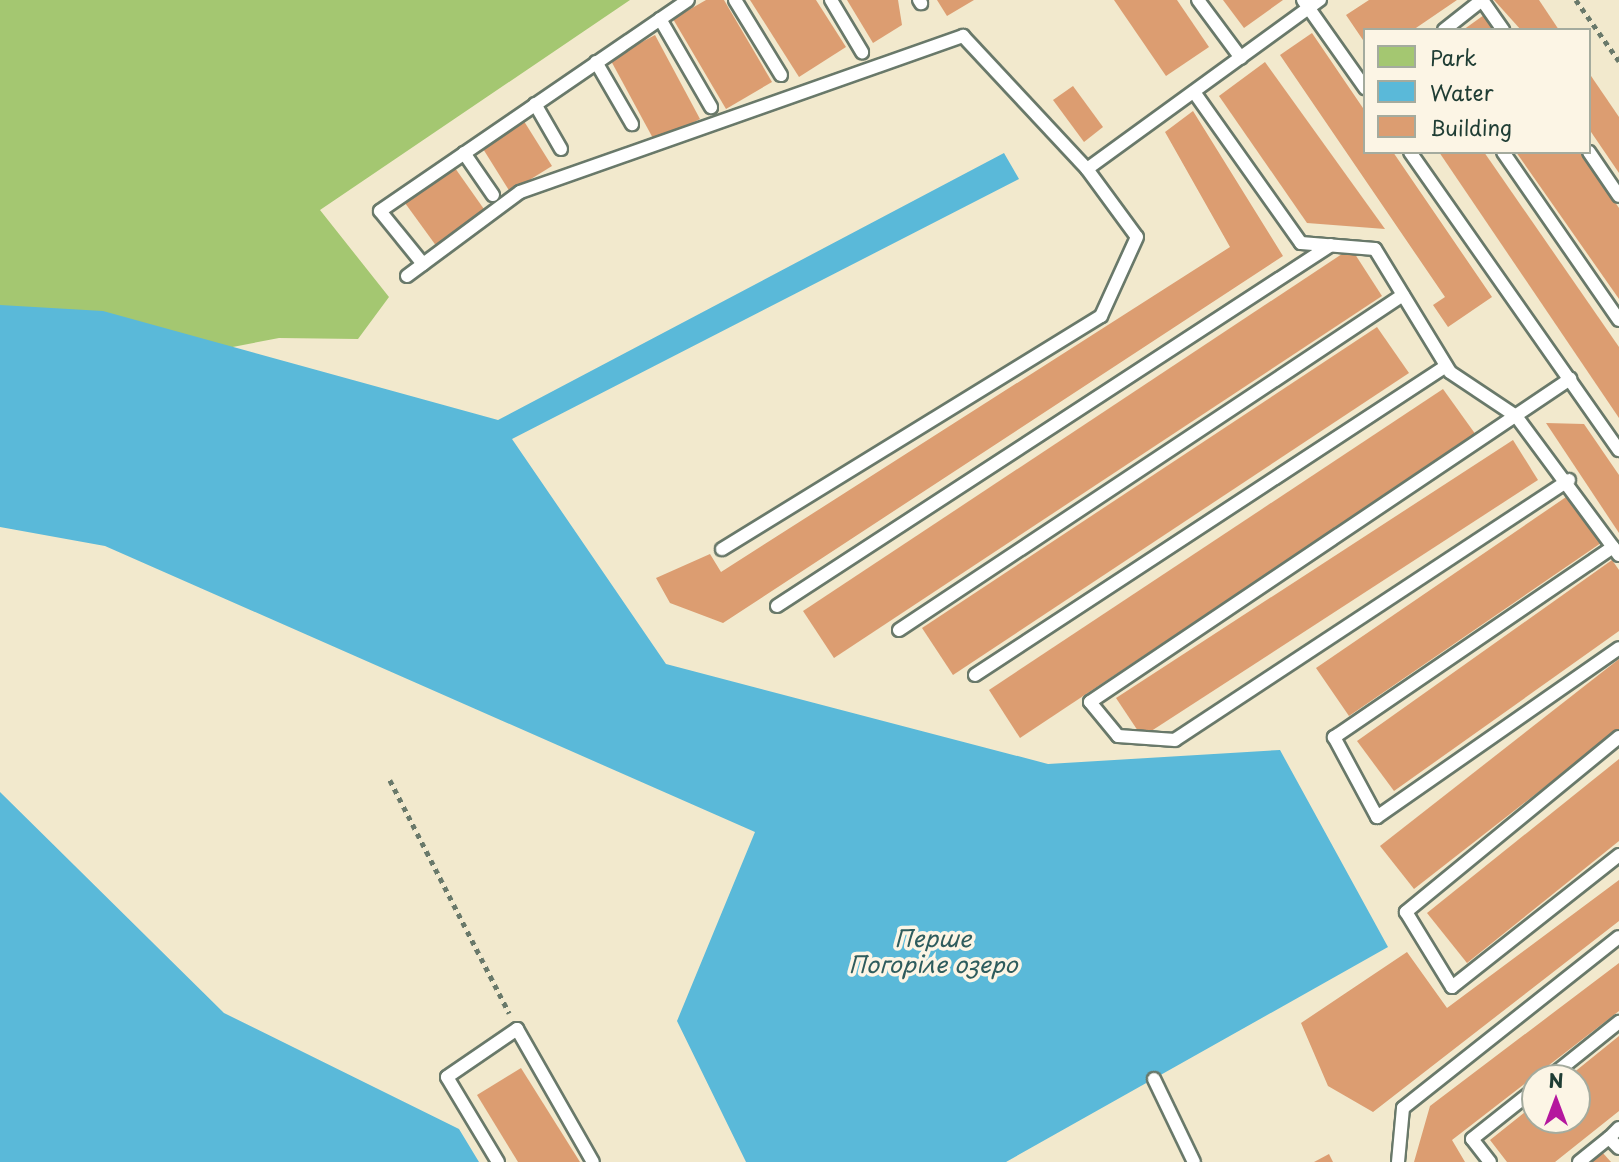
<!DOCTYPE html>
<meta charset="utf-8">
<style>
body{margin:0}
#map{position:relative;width:1619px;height:1162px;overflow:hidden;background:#f2e9cd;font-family:"Playpen Sans",sans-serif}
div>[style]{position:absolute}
.green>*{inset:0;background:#a4c771}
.water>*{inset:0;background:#5ab9d9}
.building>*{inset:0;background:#dc9d71}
.path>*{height:4.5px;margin-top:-2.25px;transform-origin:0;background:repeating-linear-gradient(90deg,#69796a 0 5px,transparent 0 10px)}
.roads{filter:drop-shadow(2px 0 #69796a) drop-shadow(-2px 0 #69796a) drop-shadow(0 2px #69796a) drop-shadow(0 -2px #69796a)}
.lane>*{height:12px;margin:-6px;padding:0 6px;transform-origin:6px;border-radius:6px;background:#fff}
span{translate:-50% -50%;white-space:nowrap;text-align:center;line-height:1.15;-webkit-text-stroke:7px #fcf5e5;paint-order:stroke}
.water-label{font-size:23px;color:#2e5c5d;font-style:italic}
.legend{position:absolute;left:1363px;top:28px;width:228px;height:126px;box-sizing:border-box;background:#fcf5e5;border:2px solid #a4ab9e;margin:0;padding:9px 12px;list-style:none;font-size:21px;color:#1f3d34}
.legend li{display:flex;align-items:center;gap:14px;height:35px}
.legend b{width:35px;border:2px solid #a4ab9e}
.north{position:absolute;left:1521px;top:1064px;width:70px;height:70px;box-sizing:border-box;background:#fcf5e5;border:2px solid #a4ab9e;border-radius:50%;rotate:0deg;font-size:19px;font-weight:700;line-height:28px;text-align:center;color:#1f3d34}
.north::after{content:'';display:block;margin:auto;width:24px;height:32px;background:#b5179e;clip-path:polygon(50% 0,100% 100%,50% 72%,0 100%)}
</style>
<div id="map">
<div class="green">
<i style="clip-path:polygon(0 0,630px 0,320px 210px,389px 297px,358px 339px,279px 338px,134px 366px,0 320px)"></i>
</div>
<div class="water">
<i style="clip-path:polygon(1004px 153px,1019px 179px,512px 439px,666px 664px,1048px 764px,1280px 750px,1388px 947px,1006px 1162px,746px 1162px,677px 1021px,755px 832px,105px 546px,0 527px,0 305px,103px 311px,498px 420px)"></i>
<i style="clip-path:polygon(0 792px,224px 1013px,459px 1129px,479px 1162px,0 1162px)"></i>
</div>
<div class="building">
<i style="clip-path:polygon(706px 0,724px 0,772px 82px,726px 109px,673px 19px)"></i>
<i style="clip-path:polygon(750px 0,816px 0,846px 47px,799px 77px)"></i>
<i style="clip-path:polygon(847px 0,898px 0,902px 25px,873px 43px)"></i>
<i style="clip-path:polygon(937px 0,974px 0,947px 16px)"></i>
<i style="clip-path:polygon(1114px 0,1177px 0,1209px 47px,1166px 76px)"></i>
<i style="clip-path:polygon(1223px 0,1283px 0,1244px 28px)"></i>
<i style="clip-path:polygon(1369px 0,1457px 0,1413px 30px,1365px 30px,1365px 43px,1346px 15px)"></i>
<i style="clip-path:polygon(1494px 0,1539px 0,1559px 30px,1521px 30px)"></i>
<i style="clip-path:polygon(1484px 15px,1494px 30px,1463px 30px)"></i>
<i style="clip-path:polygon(1312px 33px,1365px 111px,1365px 152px,1393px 152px,1492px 297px,1448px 327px,1433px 305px,1445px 297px,1280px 55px)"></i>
<i style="clip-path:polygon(655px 35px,700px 119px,655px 142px,610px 59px)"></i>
<i style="clip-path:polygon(1265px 62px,1385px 229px,1307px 223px,1219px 96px)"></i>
<i style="clip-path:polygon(1589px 73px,1619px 117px,1619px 173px,1589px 129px)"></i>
<i style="clip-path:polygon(1073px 86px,1103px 127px,1084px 142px,1053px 100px)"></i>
<i style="clip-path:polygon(1193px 111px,1283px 256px,723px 623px,670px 603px,656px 578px,710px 554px,721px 572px,1230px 247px,1165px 132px)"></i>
<i style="clip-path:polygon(522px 118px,552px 166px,510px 192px,480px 144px)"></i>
<i style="clip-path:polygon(1439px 152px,1484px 152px,1619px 347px,1619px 418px)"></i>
<i style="clip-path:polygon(1516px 152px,1580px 152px,1619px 208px,1619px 299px)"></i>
<i style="clip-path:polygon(455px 168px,486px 212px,437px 247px,405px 203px)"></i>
<i style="clip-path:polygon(1351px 248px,1382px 296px,834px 658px,803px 611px)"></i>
<i style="clip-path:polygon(1377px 327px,1409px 373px,953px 675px,922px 628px)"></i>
<i style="clip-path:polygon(1443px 389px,1476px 435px,1020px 738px,989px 690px)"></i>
<i style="clip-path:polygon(1546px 423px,1584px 424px,1619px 475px,1619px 533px)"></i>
<i style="clip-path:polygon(1513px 440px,1538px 480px,1142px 737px,1116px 698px)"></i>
<i style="clip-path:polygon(1569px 495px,1601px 543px,1349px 716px,1316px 668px)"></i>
<i style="clip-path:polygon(1612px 560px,1619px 570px,1619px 631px,1394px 791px,1357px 741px)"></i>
<i style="clip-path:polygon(1619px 659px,1619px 729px,1414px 889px,1380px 846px)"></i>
<i style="clip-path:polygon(1619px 759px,1619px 841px,1467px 963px,1427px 913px)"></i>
<i style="clip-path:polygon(1619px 880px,1619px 921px,1373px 1112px,1328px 1086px,1301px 1023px,1407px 952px,1447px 1008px)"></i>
<i style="clip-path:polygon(1619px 963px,1619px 1011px,1452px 1140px,1465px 1162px,1414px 1162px,1430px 1106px)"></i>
<i style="clip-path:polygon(1619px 1036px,1619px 1111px,1555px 1162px,1507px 1162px,1490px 1140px,1535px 1104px,1535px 1120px,1577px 1120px,1577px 1078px,1567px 1078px)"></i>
<i style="clip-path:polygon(521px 1068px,580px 1162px,518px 1162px,477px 1095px)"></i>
<i style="clip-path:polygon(1602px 1152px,1611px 1162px,1591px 1162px)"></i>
<i style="clip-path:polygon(1329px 1154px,1333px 1162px,1314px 1162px)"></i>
</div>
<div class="path">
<i style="left:1576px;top:0;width:75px;rotate:54.8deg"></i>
<i style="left:390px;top:780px;width:262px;rotate:62.9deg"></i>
</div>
<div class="roads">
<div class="lane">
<i style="left:735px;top:0;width:88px;rotate:58.5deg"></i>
<i style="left:831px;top:0;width:61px;rotate:59.2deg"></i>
<i style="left:919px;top:0;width:4px;rotate:56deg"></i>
<i style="left:1198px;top:0;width:72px;rotate:53.4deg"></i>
<i style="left:1303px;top:0;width:108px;rotate:54.8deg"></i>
<i style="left:660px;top:19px;width:102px;rotate:59.9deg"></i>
<i style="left:1444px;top:30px;width:48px;rotate:-38.3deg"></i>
<i style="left:1482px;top:0;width:37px;rotate:55deg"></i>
<i style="left:596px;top:62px;width:72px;rotate:59.9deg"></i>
<i style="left:1194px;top:92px;width:185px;rotate:54.7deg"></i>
<i style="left:1301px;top:243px;width:74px;rotate:4.6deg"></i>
<i style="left:1375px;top:249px;width:144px;rotate:58.6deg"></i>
<i style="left:1450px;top:372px;width:79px;rotate:33.7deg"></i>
<i style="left:1516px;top:416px;width:173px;rotate:53.5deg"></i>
<i style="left:535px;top:104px;width:52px;rotate:60deg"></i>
<i style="left:1410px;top:152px;width:364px;rotate:55deg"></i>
<i style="left:1503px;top:152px;width:204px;rotate:55.4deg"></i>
<i style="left:1589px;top:152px;width:53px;rotate:55.7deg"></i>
<i style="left:464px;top:153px;width:51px;rotate:55.4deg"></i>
<i style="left:1087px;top:169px;width:288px;rotate:-36deg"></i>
<i style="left:423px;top:264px;width:68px;rotate:-129.1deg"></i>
<i style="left:380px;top:211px;width:373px;rotate:-34.4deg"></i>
<i style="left:407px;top:276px;width:141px;rotate:-36.6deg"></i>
<i style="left:520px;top:192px;width:470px;rotate:-19.4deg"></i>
<i style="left:963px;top:36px;width:182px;rotate:47deg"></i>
<i style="left:1087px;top:169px;width:84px;rotate:53.7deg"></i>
<i style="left:1137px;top:237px;width:87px;rotate:114.5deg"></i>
<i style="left:1101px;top:316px;width:445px;rotate:148.4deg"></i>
<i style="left:1569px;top:480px;width:472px;rotate:146.6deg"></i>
<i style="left:1175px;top:740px;width:57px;rotate:-176deg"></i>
<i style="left:1118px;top:736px;width:44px;rotate:-129.5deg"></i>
<i style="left:1090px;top:702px;width:579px;rotate:-33.94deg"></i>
<i style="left:1613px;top:547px;width:338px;rotate:145.7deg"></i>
<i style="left:1334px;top:737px;width:91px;rotate:61.7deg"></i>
<i style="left:1377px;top:817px;width:295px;rotate:-34.9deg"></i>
<i style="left:777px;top:606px;width:661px;rotate:-33.09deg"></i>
<i style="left:899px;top:630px;width:605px;rotate:-33.61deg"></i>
<i style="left:975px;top:675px;width:563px;rotate:-33.27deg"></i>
<i style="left:1619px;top:737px;width:276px;rotate:140.6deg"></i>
<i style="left:1406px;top:912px;width:88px;rotate:58.5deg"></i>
<i style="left:1452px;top:987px;width:213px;rotate:-38.3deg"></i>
<i style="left:1549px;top:1078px;width:90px;rotate:-38.7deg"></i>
<i style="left:1154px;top:1079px;width:92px;rotate:64.3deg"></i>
<i style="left:1619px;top:1128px;width:14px;rotate:135deg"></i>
<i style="left:1609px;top:1138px;width:14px;rotate:45deg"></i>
<i style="left:498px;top:1162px;width:99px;rotate:-121deg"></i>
<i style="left:447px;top:1077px;width:85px;rotate:-34.4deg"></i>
<i style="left:517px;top:1029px;width:153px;rotate:60.3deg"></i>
<i style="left:1398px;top:1162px;width:54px;rotate:-84.7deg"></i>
<i style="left:1403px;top:1108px;width:275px;rotate:-38.4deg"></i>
<i style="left:1490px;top:1162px;width:29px;rotate:-128deg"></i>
<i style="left:1472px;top:1139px;width:80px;rotate:-38.4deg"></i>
<i style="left:1579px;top:1162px;width:38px;rotate:-39deg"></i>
</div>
</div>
<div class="water-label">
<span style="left:933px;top:951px">Перше<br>Погоріле озеро</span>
</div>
<ul class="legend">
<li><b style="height:19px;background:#a4c771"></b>Park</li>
<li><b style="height:19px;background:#5ab9d9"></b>Water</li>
<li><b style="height:19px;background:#dc9d71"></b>Building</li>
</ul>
<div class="north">N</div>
</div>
